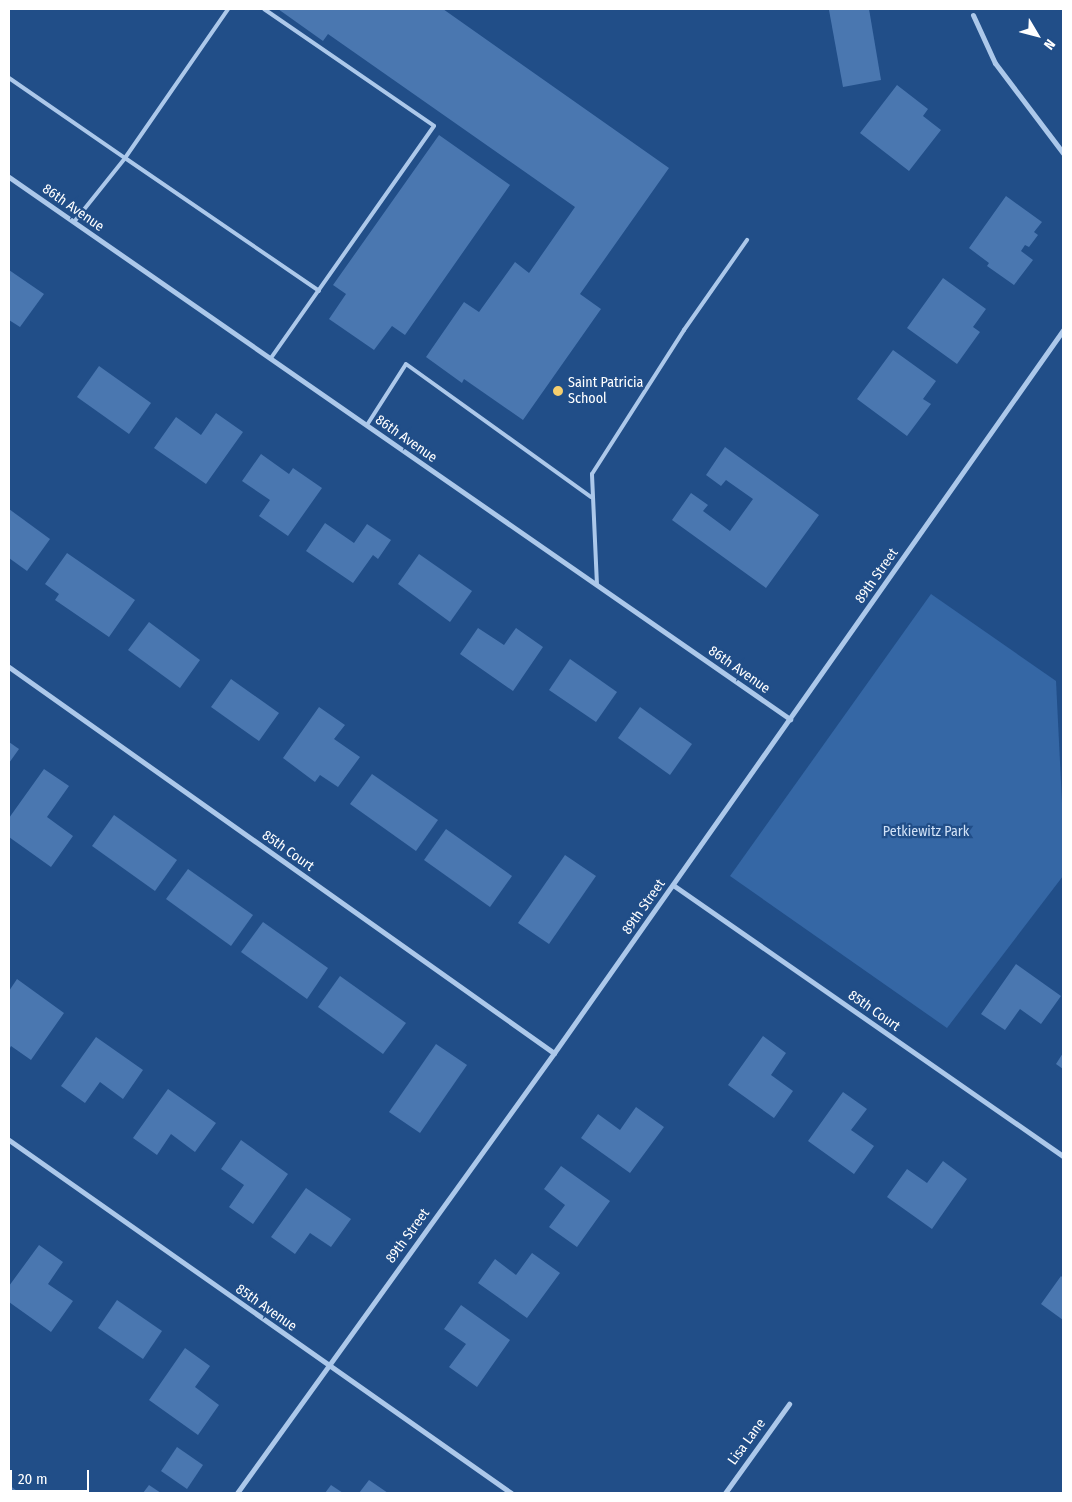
<!DOCTYPE html>
<style>
body{margin:0}
#map{position:relative;width:1072px;height:1502px;overflow:hidden;background:#214e88;font-family:"Fira Sans Condensed",sans-serif}
div>[style]{position:absolute}
.green>*{inset:0;background:#3567a5}
.building>*{inset:0;background:#4a77b0}
.lane>*{height:4px;margin:-2px;padding:0 2px;transform-origin:2px;border-radius:2px;background:#acc8ea}
.street>*{height:5px;margin:-2.5px;padding:0 2.5px;transform-origin:2.5px;border-radius:2.5px;background:#acc8ea}
.dots>*{width:14px;height:14px;translate:-50% -50%;box-sizing:border-box;border:2px solid #214e88;border-radius:50%}
span{translate:-50% -50%;white-space:nowrap;text-align:center;line-height:1.15;-webkit-text-stroke:4.5px #214e88;paint-order:stroke}
.street-label{font-size:14px;color:#fff}
.poi-label{font-size:14px;color:#fff}
.left{translate:0 -50%;text-align:left}
.park-label{font-size:14px;color:#d1e2f7}
.frame{position:absolute;inset:0;border:10px solid #fff;pointer-events:none}
.north{position:absolute;left:1012px;top:10px;width:50px;height:50px;-webkit-text-stroke:4px #214e88;paint-order:stroke;rotate:127deg;font-size:14px;font-weight:700;line-height:20px;text-align:center;color:#fff}
.north::after{content:'';display:block;margin:auto;width:18px;height:22px;background:#fff;clip-path:polygon(50% 0,100% 100%,50% 72%,0 100%)}
.scale{position:absolute;left:10px;top:1470px;width:79px;height:22px;box-sizing:border-box;border:2px solid #fff;border-top:0;padding-left:6px;font-size:15px;line-height:18px;white-space:nowrap;color:#fff;-webkit-text-stroke:4px #214e88;paint-order:stroke}
</style>
<div id="map">
<div class="green">
<i style="clip-path:polygon(931px 594px,1056px 681px,1063px 823px,1063px 876px,947px 1028px,730px 876px)"></i>
</div>
<div class="building">
<i style="clip-path:polygon(278px 9px,443px 9px,669px 168px,580px 294px,601px 309px,523px 420px,464px 379px,462px 383px,426px 357px,464px 302px,479px 312px,515px 262px,529px 273px,575px 207px,328px 34px,323px 41px)"></i>
<i style="clip-path:polygon(838px 9px,869px 9px,881px 80px,843px 87px,829px 10px)"></i>
<i style="clip-path:polygon(897px 85px,928px 109px,923px 116px,941px 130px,909px 171px,860px 133px)"></i>
<i style="clip-path:polygon(439px 135px,510px 185px,405px 335px,392px 326px,374px 350px,329px 319px,346px 294px,333px 285px)"></i>
<i style="clip-path:polygon(1006px 196px,1042px 222px,1034px 232px,1038px 235px,1029px 247px,1025px 245px,1021px 251px,1033px 260px,1014px 285px,987px 266px,989px 263px,969px 248px)"></i>
<i style="clip-path:polygon(9px 270px,44px 294px,20px 327px,9px 320px)"></i>
<i style="clip-path:polygon(943px 278px,986px 309px,973px 327px,980px 332px,957px 364px,907px 328px)"></i>
<i style="clip-path:polygon(893px 350px,936px 381px,923px 399px,931px 404px,907px 436px,857px 399px)"></i>
<i style="clip-path:polygon(99px 366px,151px 403px,129px 434px,77px 397px)"></i>
<i style="clip-path:polygon(216px 413px,243px 432px,206px 484px,154px 448px,176px 417px,201px 435px)"></i>
<i style="clip-path:polygon(725px 447px,819px 515px,766px 588px,672px 520px,691px 493px,708px 505px,703px 511px,730px 531px,753px 499px,726px 480px,721px 486px,706px 475px)"></i>
<i style="clip-path:polygon(261px 454px,289px 474px,293px 468px,322px 488px,288px 536px,259px 516px,270px 500px,242px 481px)"></i>
<i style="clip-path:polygon(9px 509px,50px 539px,27px 571px,9px 558px)"></i>
<i style="clip-path:polygon(325px 523px,354px 543px,367px 524px,391px 540px,378px 559px,373px 555px,353px 583px,306px 551px)"></i>
<i style="clip-path:polygon(67px 553px,135px 600px,109px 637px,55px 600px,59px 594px,45px 584px)"></i>
<i style="clip-path:polygon(419px 554px,472px 591px,450px 622px,398px 584px)"></i>
<i style="clip-path:polygon(149px 622px,200px 660px,180px 688px,128px 650px)"></i>
<i style="clip-path:polygon(478px 628px,504px 645px,516px 628px,543px 647px,513px 691px,460px 654px)"></i>
<i style="clip-path:polygon(570px 659px,617px 692px,596px 722px,549px 690px)"></i>
<i style="clip-path:polygon(231px 679px,279px 713px,259px 741px,211px 707px)"></i>
<i style="clip-path:polygon(319px 707px,345px 725px,334px 739px,360px 757px,338px 787px,320px 775px,315px 782px,283px 758px)"></i>
<i style="clip-path:polygon(640px 707px,692px 744px,670px 775px,618px 738px)"></i>
<i style="clip-path:polygon(9px 742px,19px 749px,9px 763px)"></i>
<i style="clip-path:polygon(44px 769px,69px 786px,47px 817px,73px 836px,51px 867px,9px 837px,9px 818px)"></i>
<i style="clip-path:polygon(372px 774px,438px 820px,416px 851px,350px 804px)"></i>
<i style="clip-path:polygon(114px 815px,177px 860px,155px 891px,92px 846px)"></i>
<i style="clip-path:polygon(446px 829px,512px 876px,490px 907px,424px 860px)"></i>
<i style="clip-path:polygon(565px 855px,596px 876px,549px 944px,518px 923px)"></i>
<i style="clip-path:polygon(188px 869px,253px 915px,231px 946px,166px 899px)"></i>
<i style="clip-path:polygon(263px 922px,328px 968px,307px 999px,241px 952px)"></i>
<i style="clip-path:polygon(1016px 964px,1061px 996px,1041px 1024px,1020px 1009px,1005px 1030px,981px 1014px)"></i>
<i style="clip-path:polygon(340px 976px,406px 1023px,383px 1054px,318px 1007px)"></i>
<i style="clip-path:polygon(17px 979px,64px 1013px,31px 1060px,11px 1046px,9px 1050px,9px 991px)"></i>
<i style="clip-path:polygon(763px 1036px,786px 1053px,771px 1075px,793px 1091px,774px 1118px,728px 1085px)"></i>
<i style="clip-path:polygon(96px 1037px,143px 1070px,123px 1099px,100px 1082px,85px 1103px,61px 1086px)"></i>
<i style="clip-path:polygon(436px 1044px,467px 1065px,420px 1133px,389px 1112px)"></i>
<i style="clip-path:polygon(1063px 1053px,1063px 1069px,1056px 1064px)"></i>
<i style="clip-path:polygon(168px 1089px,216px 1123px,195px 1152px,171px 1134px,157px 1155px,133px 1138px)"></i>
<i style="clip-path:polygon(843px 1092px,867px 1109px,851px 1130px,874px 1146px,854px 1174px,808px 1141px)"></i>
<i style="clip-path:polygon(636px 1107px,664px 1127px,630px 1173px,581px 1138px,598px 1114px,620px 1130px)"></i>
<i style="clip-path:polygon(241px 1140px,288px 1174px,253px 1224px,229px 1207px,244px 1185px,221px 1169px)"></i>
<i style="clip-path:polygon(943px 1161px,967px 1179px,932px 1229px,887px 1197px,907px 1169px,927px 1183px)"></i>
<i style="clip-path:polygon(561px 1166px,610px 1201px,577px 1247px,549px 1227px,565px 1205px,544px 1189px)"></i>
<i style="clip-path:polygon(306px 1188px,351px 1219px,331px 1247px,310px 1233px,295px 1254px,271px 1237px)"></i>
<i style="clip-path:polygon(39px 1245px,63px 1262px,48px 1284px,73px 1301px,51px 1332px,9px 1302px,9px 1286px)"></i>
<i style="clip-path:polygon(532px 1253px,560px 1273px,527px 1318px,478px 1283px,495px 1259px,516px 1275px)"></i>
<i style="clip-path:polygon(1061px 1276px,1063px 1278px,1063px 1320px,1041px 1304px)"></i>
<i style="clip-path:polygon(117px 1300px,162px 1331px,143px 1359px,98px 1328px)"></i>
<i style="clip-path:polygon(461px 1305px,510px 1340px,477px 1387px,449px 1367px,466px 1344px,444px 1329px)"></i>
<i style="clip-path:polygon(185px 1348px,210px 1366px,195px 1387px,219px 1405px,198px 1435px,149px 1400px)"></i>
<i style="clip-path:polygon(177px 1447px,203px 1465px,187px 1489px,161px 1471px)"></i>
<i style="clip-path:polygon(369px 1480px,388px 1493px,359px 1493px)"></i>
<i style="clip-path:polygon(9px 1485px,20px 1493px,9px 1493px)"></i>
<i style="clip-path:polygon(149px 1485px,161px 1493px,143px 1493px)"></i>
<i style="clip-path:polygon(331px 1485px,343px 1493px,325px 1493px)"></i>
</div>
<div class="lane">
<i style="left:264px;top:9px;width:206px;rotate:34.5deg"></i>
<i style="left:434px;top:126px;width:284px;rotate:125.1deg"></i>
<i style="left:9px;top:78px;width:141px;rotate:34.6deg"></i>
<i style="left:125px;top:158px;width:181px;rotate:-55.3deg"></i>
<i style="left:74px;top:222px;width:82px;rotate:-51.4deg"></i>
<i style="left:125px;top:158px;width:235px;rotate:34.4deg"></i>
<i style="left:367px;top:425px;width:72px;rotate:-57.4deg"></i>
<i style="left:406px;top:364px;width:228px;rotate:35.7deg"></i>
<i style="left:597px;top:585px;width:111px;rotate:-92.6deg"></i>
<i style="left:592px;top:474px;width:171px;rotate:-57.4deg"></i>
<i style="left:684px;top:330px;width:110px;rotate:-55deg"></i>
</div>
<div class="street">
<i style="left:973px;top:15px;width:53px;rotate:65.4deg"></i>
<i style="left:995px;top:63px;width:113px;rotate:52.9deg"></i>
<i style="left:9px;top:177px;width:951px;rotate:34.76deg"></i>
<i style="left:9px;top:667px;width:668px;rotate:35.31deg"></i>
<i style="left:673px;top:885px;width:475px;rotate:34.8deg"></i>
<i style="left:9px;top:1140px;width:614px;rotate:35.11deg"></i>
<i style="left:237px;top:1493px;width:542px;rotate:-54.23deg"></i>
<i style="left:554px;top:1053px;width:884px;rotate:-54.85deg"></i>
<i style="left:725px;top:1493px;width:110px;rotate:-54.3deg"></i>
</div>
<div class="dots">
<i style="left:558px;top:391px;background:#f6cf6e"></i>
</div>
<div class="street-label">
<span style="left:73px;top:208px;rotate:35deg">86th Avenue</span>
<span style="left:406px;top:439px;rotate:35deg">86th Avenue</span>
<span style="left:877px;top:576px;rotate:-55deg">89th Street</span>
<span style="left:739px;top:670px;rotate:35deg">86th Avenue</span>
<span style="left:288px;top:851px;rotate:35deg">85th Court</span>
<span style="left:644px;top:907px;rotate:-55deg">89th Street</span>
<span style="left:874px;top:1011px;rotate:35deg">85th Court</span>
<span style="left:408px;top:1236px;rotate:-54deg">89th Street</span>
<span style="left:266px;top:1308px;rotate:35deg">85th Avenue</span>
<span style="left:747px;top:1442px;rotate:-54deg">Lisa Lane</span>
</div>
<div class="poi-label">
<span class="left" style="left:568px;top:391px">Saint Patricia<br>School</span>
</div>
<div class="park-label">
<span style="left:926px;top:832px">Petkiewitz Park</span>
</div>
<div class="frame"></div>
<div class="north">N</div>
<div class="scale">20 m</div>
</div>
